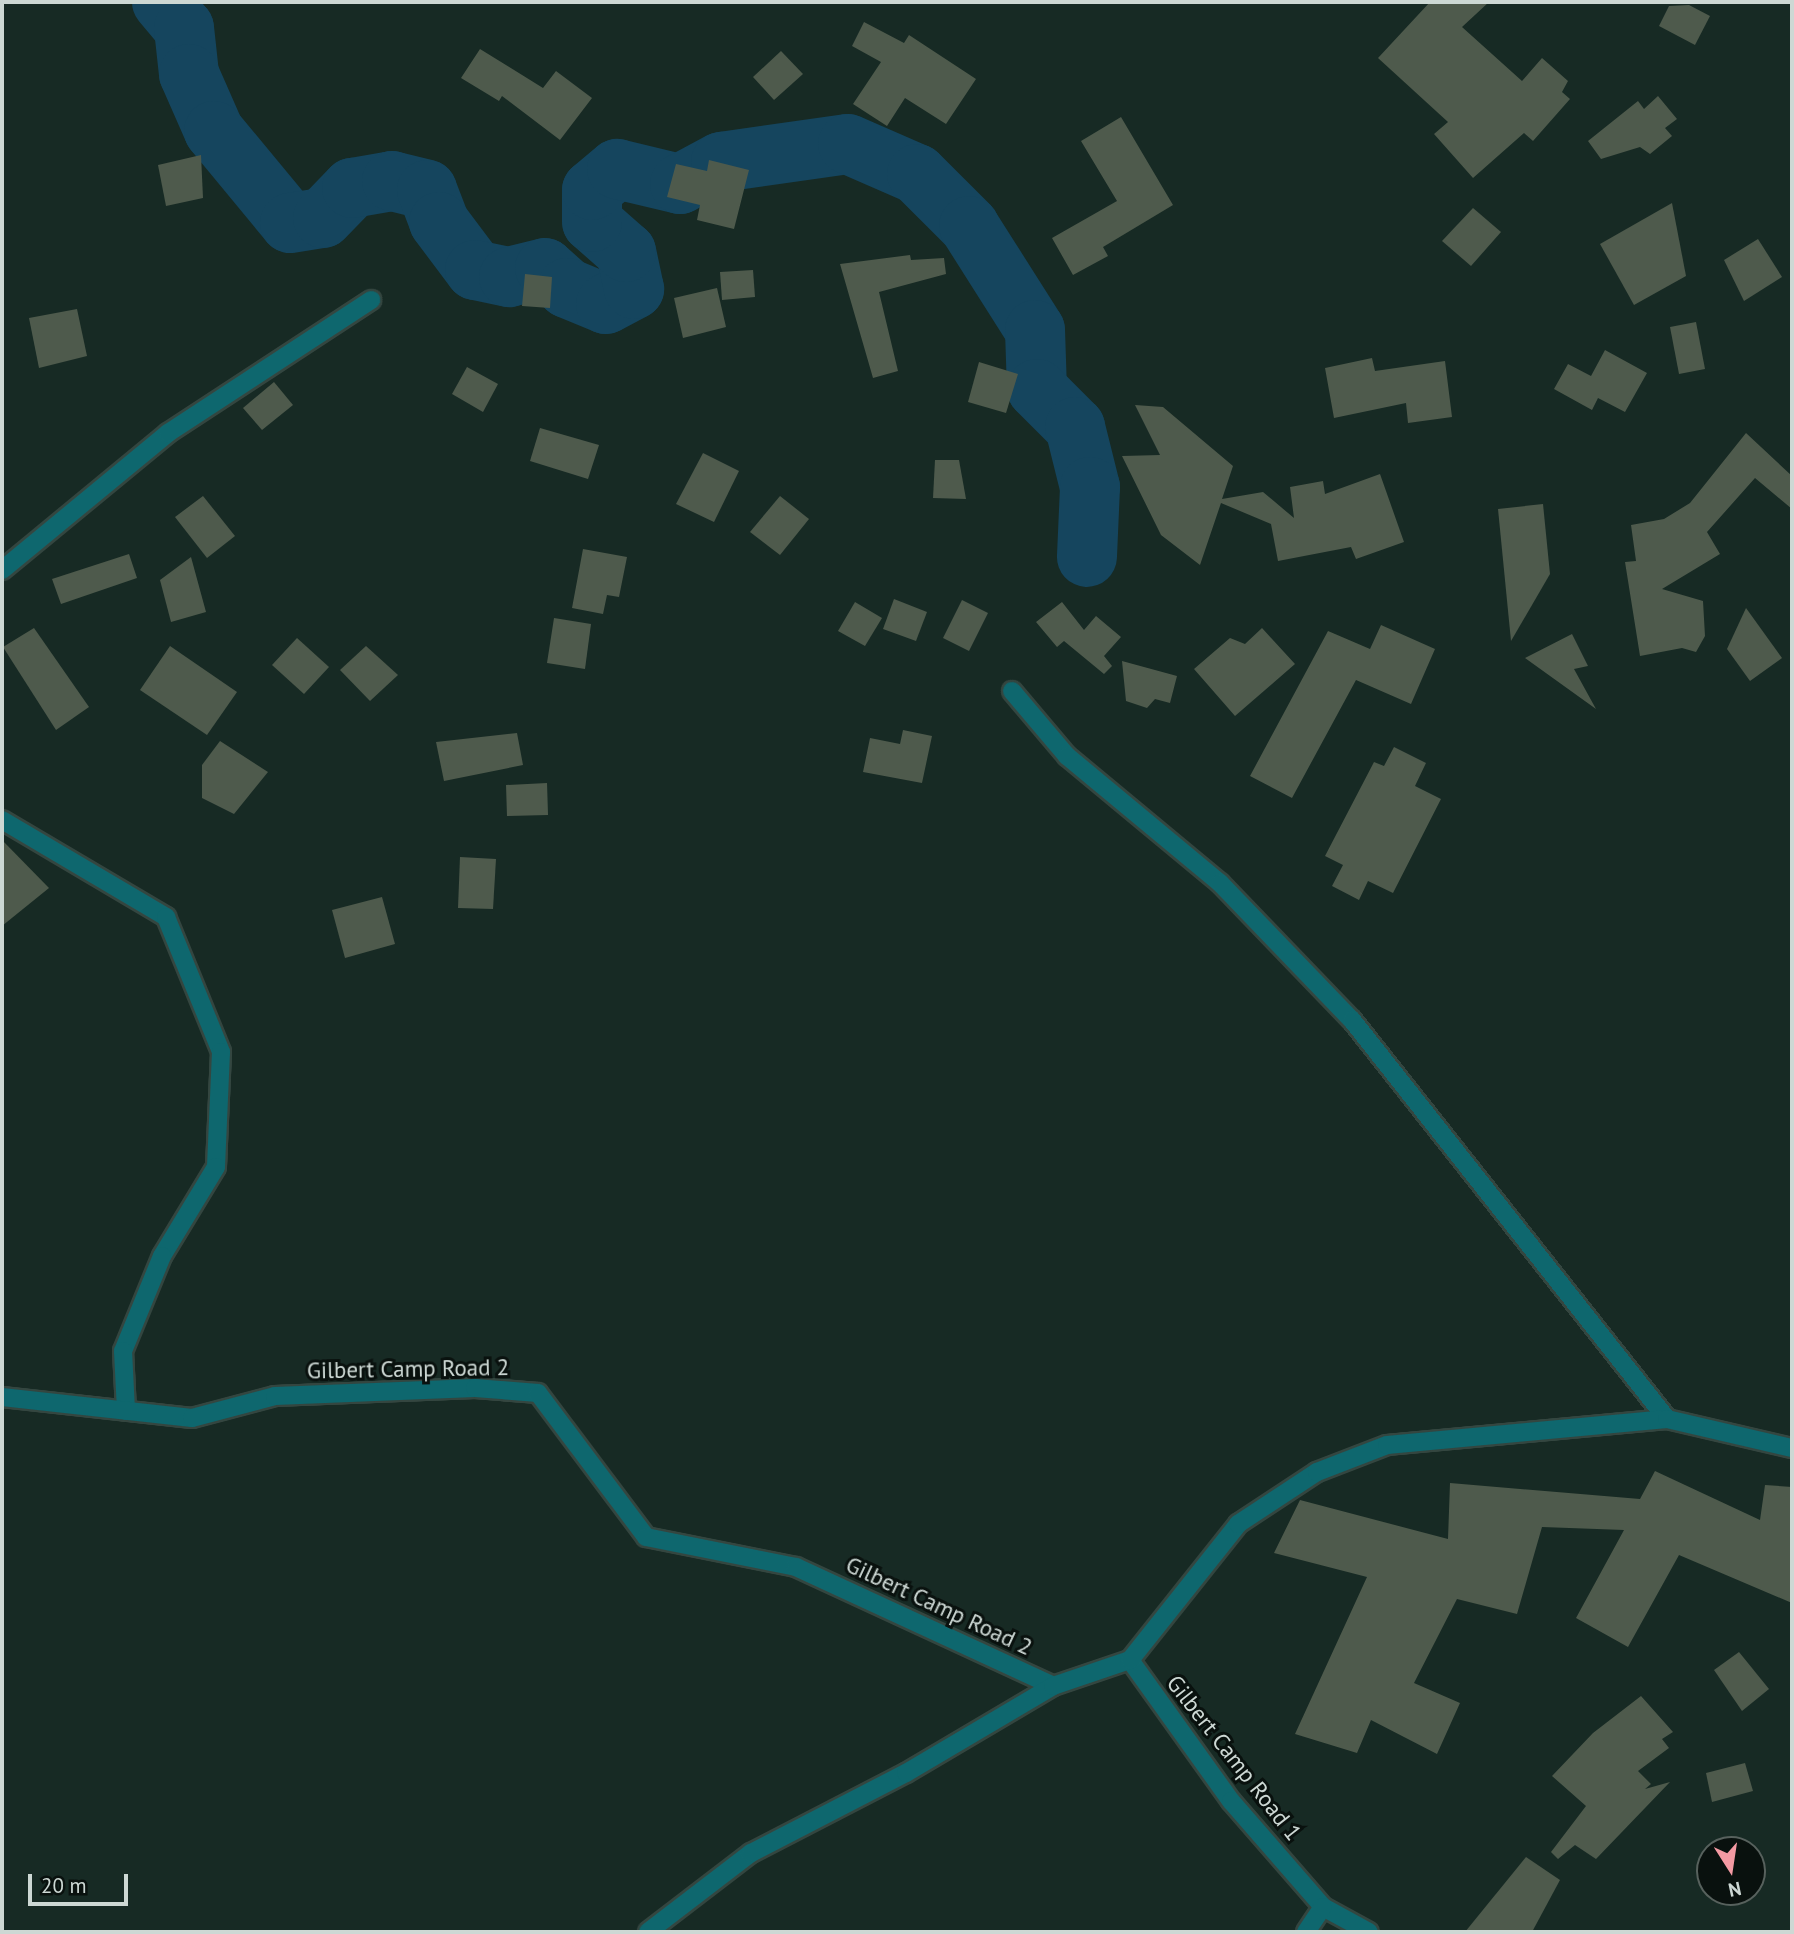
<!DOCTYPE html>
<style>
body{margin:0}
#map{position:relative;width:1794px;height:1934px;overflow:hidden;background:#172a24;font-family:"PT Sans",sans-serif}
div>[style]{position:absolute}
.river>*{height:60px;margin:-30px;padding:0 30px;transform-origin:30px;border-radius:30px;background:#15455e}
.building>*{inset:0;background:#4e5a4c}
.roads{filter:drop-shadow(2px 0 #344640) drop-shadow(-2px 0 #344640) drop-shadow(0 2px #344640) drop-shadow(0 -2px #344640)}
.street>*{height:18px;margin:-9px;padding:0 9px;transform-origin:9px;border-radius:9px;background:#0e676e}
span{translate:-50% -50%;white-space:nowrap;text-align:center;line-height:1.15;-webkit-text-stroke:6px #09110e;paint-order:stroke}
.street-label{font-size:23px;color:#cdd8d4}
.frame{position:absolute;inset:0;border:4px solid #cdd8d4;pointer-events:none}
.north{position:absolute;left:1696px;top:1836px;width:70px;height:70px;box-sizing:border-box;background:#09110e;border:2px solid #57615d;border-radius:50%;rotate:168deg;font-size:19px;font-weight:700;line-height:28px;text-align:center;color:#cdd8d4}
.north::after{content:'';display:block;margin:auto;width:24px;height:32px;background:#f49aa3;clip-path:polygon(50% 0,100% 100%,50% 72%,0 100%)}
.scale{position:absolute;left:28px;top:1874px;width:100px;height:32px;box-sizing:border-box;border:4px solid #cdd8d4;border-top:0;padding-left:9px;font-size:21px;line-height:24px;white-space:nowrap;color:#cdd8d4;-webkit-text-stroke:5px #09110e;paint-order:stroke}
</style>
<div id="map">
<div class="river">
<i style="left:162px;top:2px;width:34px;rotate:50deg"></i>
<i style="left:184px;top:28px;width:46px;rotate:83.8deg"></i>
<i style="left:189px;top:74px;width:62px;rotate:66.3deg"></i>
<i style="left:214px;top:131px;width:119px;rotate:50.4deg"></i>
<i style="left:290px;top:223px;width:33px;rotate:-9deg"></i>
<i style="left:323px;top:218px;width:42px;rotate:-46deg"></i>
<i style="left:352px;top:188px;width:41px;rotate:-9.9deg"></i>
<i style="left:392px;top:181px;width:36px;rotate:14deg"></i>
<i style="left:427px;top:190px;width:34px;rotate:69deg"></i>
<i style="left:439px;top:222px;width:60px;rotate:53.1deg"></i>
<i style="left:475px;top:270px;width:35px;rotate:12deg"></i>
<i style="left:509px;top:277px;width:37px;rotate:-14deg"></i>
<i style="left:545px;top:268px;width:30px;rotate:42deg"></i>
<i style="left:567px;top:288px;width:42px;rotate:22.3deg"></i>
<i style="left:606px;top:304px;width:32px;rotate:-28deg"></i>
<i style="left:634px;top:289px;width:38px;rotate:-102deg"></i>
<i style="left:626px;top:252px;width:45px;rotate:-138.6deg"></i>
<i style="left:592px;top:222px;width:32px;rotate:-90deg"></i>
<i style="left:592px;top:190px;width:33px;rotate:-40deg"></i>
<i style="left:617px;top:169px;width:65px;rotate:13.4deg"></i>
<i style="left:680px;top:184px;width:47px;rotate:-28.2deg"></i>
<i style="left:721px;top:162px;width:128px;rotate:-8.1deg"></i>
<i style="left:848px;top:144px;width:75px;rotate:23.5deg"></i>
<i style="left:917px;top:174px;width:74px;rotate:45deg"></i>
<i style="left:969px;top:226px;width:123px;rotate:57.6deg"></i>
<i style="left:1035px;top:330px;width:59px;rotate:88.1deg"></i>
<i style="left:1037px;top:389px;width:54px;rotate:45deg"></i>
<i style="left:1075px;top:427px;width:62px;rotate:76deg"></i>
<i style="left:1090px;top:487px;width:70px;rotate:92.5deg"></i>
</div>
<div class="building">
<i style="clip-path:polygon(1430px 2px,1489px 2px,1462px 27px,1522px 81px,1542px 58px,1568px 81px,1562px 92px,1570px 99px,1533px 141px,1524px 133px,1473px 178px,1434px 134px,1448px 122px,1378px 58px)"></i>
<i style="clip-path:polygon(1689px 5px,1710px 16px,1695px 45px,1659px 26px,1669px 6px)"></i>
<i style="clip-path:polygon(864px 22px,904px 43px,909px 35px,976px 79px,946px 124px,905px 98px,887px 126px,853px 104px,881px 62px,852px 46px)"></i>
<i style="clip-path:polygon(480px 49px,543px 88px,556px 71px,592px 98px,560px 140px,502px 96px,499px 101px,461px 78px)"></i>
<i style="clip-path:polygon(781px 51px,803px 74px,774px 100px,753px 77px)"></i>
<i style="clip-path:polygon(1658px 96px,1677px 119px,1665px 128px,1672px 136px,1650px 154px,1640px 147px,1601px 159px,1588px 141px,1638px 101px,1644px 109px)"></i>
<i style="clip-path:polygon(1121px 117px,1173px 205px,1103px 247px,1108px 256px,1073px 275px,1052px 238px,1117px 201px,1081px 141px)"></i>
<i style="clip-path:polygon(201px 155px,203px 198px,166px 206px,158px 165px)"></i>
<i style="clip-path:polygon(709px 160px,749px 170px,734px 229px,697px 220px,700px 205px,667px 197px,676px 164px,707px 171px)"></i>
<i style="clip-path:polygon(1672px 203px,1686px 276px,1634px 305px,1600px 244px)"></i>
<i style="clip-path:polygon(1473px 208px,1501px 232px,1471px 266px,1442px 241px)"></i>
<i style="clip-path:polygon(1758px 239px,1782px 277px,1744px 301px,1724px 260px)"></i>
<i style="clip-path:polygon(910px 255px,911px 260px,944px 258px,946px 274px,879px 292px,898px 371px,873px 378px,840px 264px)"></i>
<i style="clip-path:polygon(753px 270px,755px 297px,722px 300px,720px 272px)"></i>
<i style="clip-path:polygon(525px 274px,552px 277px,550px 308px,522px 306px)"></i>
<i style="clip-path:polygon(717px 288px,726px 327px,683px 338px,674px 298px)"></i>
<i style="clip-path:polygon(77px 309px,87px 356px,39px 368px,29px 318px)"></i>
<i style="clip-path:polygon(1696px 322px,1705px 369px,1679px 374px,1670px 327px)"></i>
<i style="clip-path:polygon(1605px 350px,1647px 373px,1625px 412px,1598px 398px,1592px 410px,1554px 389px,1568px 364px,1591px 376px)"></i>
<i style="clip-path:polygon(1372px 358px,1375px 371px,1445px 361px,1452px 417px,1408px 423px,1406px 403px,1334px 418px,1325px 368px)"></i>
<i style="clip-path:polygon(979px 362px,1018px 374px,1006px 413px,968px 402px)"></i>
<i style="clip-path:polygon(467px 367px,498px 384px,483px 412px,452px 394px)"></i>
<i style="clip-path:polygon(274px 382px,293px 405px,262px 430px,243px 408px)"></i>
<i style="clip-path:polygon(1135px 405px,1163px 407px,1233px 466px,1222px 499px,1263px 492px,1294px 518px,1290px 487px,1323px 481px,1325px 494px,1380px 474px,1404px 542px,1356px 559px,1351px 547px,1278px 561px,1271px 524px,1221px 503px,1200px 565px,1161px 535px,1122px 456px,1160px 455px)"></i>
<i style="clip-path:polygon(540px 428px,599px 445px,588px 479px,530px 461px)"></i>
<i style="clip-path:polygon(1746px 433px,1792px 476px,1792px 509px,1755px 478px,1707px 532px,1720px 554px,1662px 589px,1703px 601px,1705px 636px,1696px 652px,1682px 648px,1640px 656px,1625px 562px,1636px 561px,1631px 525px,1664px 519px,1690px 503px)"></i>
<i style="clip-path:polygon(703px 453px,739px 471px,714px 522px,676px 504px)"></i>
<i style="clip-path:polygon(935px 460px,959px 460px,966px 499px,933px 498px)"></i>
<i style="clip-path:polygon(203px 496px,235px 536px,207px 558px,175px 517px)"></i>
<i style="clip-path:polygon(780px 496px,809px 519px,780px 555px,750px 532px)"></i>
<i style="clip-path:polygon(1543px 504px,1550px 574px,1511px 641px,1498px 509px)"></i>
<i style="clip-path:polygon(583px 549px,627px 557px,619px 597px,607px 595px,603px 614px,572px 608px)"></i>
<i style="clip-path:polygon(129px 554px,137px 578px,61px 604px,52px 579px)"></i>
<i style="clip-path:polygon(191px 557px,206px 612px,171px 622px,160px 580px)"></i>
<i style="clip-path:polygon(894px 599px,927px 612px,916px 641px,883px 629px)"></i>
<i style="clip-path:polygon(962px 600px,988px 613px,969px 651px,943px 638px)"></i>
<i style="clip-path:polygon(855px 602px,882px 618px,865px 646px,838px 631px)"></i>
<i style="clip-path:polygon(1062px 602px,1084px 630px,1096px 616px,1121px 637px,1104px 656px,1112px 666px,1104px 674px,1064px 641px,1057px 647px,1036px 622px)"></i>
<i style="clip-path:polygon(1746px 608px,1782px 658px,1750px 681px,1727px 649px)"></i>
<i style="clip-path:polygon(554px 618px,591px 624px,585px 669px,547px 663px)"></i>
<i style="clip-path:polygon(1381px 625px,1435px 649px,1411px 704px,1356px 680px,1292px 798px,1250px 776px,1328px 631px,1370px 649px)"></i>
<i style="clip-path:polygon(34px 628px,89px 707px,56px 730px,3px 647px)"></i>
<i style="clip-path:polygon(1262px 628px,1295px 664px,1235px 716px,1194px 669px,1230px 638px,1245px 644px)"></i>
<i style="clip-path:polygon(1572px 634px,1588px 666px,1574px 669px,1596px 709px,1525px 658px)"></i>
<i style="clip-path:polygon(297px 638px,329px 667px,304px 694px,272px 665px)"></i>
<i style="clip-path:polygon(170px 646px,237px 692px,207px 735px,140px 690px)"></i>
<i style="clip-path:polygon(366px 646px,398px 675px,370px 701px,340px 670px)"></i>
<i style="clip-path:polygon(1122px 661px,1177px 676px,1170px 703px,1155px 699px,1147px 708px,1126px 701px)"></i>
<i style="clip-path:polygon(903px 730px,932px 736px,922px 783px,863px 772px,870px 738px,900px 744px)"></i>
<i style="clip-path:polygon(517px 733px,523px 765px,444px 781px,436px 742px)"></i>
<i style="clip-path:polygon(220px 741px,268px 772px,234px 814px,202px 798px,202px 765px)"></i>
<i style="clip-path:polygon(1394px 747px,1426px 763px,1415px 786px,1441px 799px,1393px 893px,1368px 881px,1359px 900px,1332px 886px,1343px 865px,1325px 856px,1374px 762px,1384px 766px)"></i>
<i style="clip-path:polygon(547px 783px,548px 815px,507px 816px,506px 785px)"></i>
<i style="clip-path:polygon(2px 840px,49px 888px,2px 926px)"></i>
<i style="clip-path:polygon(460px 857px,496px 859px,493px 909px,458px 908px)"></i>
<i style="clip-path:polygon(382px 897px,395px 944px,345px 958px,332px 910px)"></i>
<i style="clip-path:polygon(1655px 1471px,1760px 1520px,1765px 1485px,1792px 1487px,1792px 1603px,1679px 1555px,1628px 1647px,1576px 1618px,1624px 1530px,1542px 1527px,1517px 1614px,1457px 1599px,1414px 1683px,1460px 1703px,1437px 1754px,1371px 1720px,1357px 1753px,1295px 1734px,1367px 1577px,1274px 1553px,1300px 1500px,1448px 1539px,1450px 1483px,1640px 1499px)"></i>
<i style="clip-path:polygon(1739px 1652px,1769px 1689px,1742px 1711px,1714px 1670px)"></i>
<i style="clip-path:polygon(1641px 1696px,1673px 1732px,1662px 1739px,1669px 1748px,1638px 1771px,1651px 1784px,1645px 1789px,1670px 1782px,1596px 1859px,1575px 1845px,1558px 1859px,1551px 1852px,1586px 1806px,1552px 1776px,1593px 1733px)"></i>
<i style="clip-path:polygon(1745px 1763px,1753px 1791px,1712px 1802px,1706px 1773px)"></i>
<i style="clip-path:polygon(1526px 1857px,1560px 1880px,1532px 1932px,1465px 1932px)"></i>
</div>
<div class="roads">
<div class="street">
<i style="left:2px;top:570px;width:215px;rotate:-39.5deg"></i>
<i style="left:168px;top:433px;width:243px;rotate:-33.2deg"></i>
<i style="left:1012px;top:691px;width:85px;rotate:49.8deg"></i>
<i style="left:1067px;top:756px;width:199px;rotate:39.7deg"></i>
<i style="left:1220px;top:883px;width:190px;rotate:46.1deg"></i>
<i style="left:1352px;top:1020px;width:508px;rotate:51.71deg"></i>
<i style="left:2px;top:820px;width:191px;rotate:30.6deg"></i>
<i style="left:166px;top:917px;width:146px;rotate:67.8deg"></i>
<i style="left:221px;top:1052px;width:115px;rotate:92.5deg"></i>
<i style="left:216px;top:1167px;width:104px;rotate:121.2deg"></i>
<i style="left:162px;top:1256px;width:103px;rotate:112.3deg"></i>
<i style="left:123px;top:1351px;width:60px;rotate:87.1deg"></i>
<i style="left:2px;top:1397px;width:191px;rotate:6.3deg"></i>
<i style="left:192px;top:1418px;width:86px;rotate:-14.8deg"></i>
<i style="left:275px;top:1396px;width:200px;rotate:-2.3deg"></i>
<i style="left:475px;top:1388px;width:63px;rotate:4.5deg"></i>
<i style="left:538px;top:1393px;width:180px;rotate:53.1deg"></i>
<i style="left:646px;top:1537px;width:153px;rotate:11.3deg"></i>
<i style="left:796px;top:1567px;width:283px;rotate:24.8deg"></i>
<i style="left:1130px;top:1660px;width:173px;rotate:54.4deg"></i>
<i style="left:1231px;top:1801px;width:140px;rotate:49deg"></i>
<i style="left:1323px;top:1907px;width:52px;rotate:28.5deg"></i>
<i style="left:648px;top:1932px;width:130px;rotate:-37.5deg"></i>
<i style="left:751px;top:1853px;width:174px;rotate:-27.3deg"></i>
<i style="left:906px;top:1773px;width:171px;rotate:-30.6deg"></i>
<i style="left:1053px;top:1686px;width:81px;rotate:-18.7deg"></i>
<i style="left:1130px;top:1660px;width:174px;rotate:-51.5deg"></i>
<i style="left:1238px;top:1524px;width:95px;rotate:-33.4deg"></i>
<i style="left:1317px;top:1472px;width:75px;rotate:-21.1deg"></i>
<i style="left:1387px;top:1445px;width:281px;rotate:-5.3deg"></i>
<i style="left:1667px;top:1419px;width:128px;rotate:13.1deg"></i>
<i style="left:1306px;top:1932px;width:30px;rotate:-56deg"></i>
</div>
</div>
<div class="street-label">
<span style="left:408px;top:1369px;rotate:-1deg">Gilbert Camp Road 2</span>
<span style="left:939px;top:1606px;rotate:25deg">Gilbert Camp Road 2</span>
<span style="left:1234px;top:1758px;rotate:52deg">Gilbert Camp Road 1</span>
</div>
<div class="frame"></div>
<div class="north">N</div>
<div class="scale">20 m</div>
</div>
